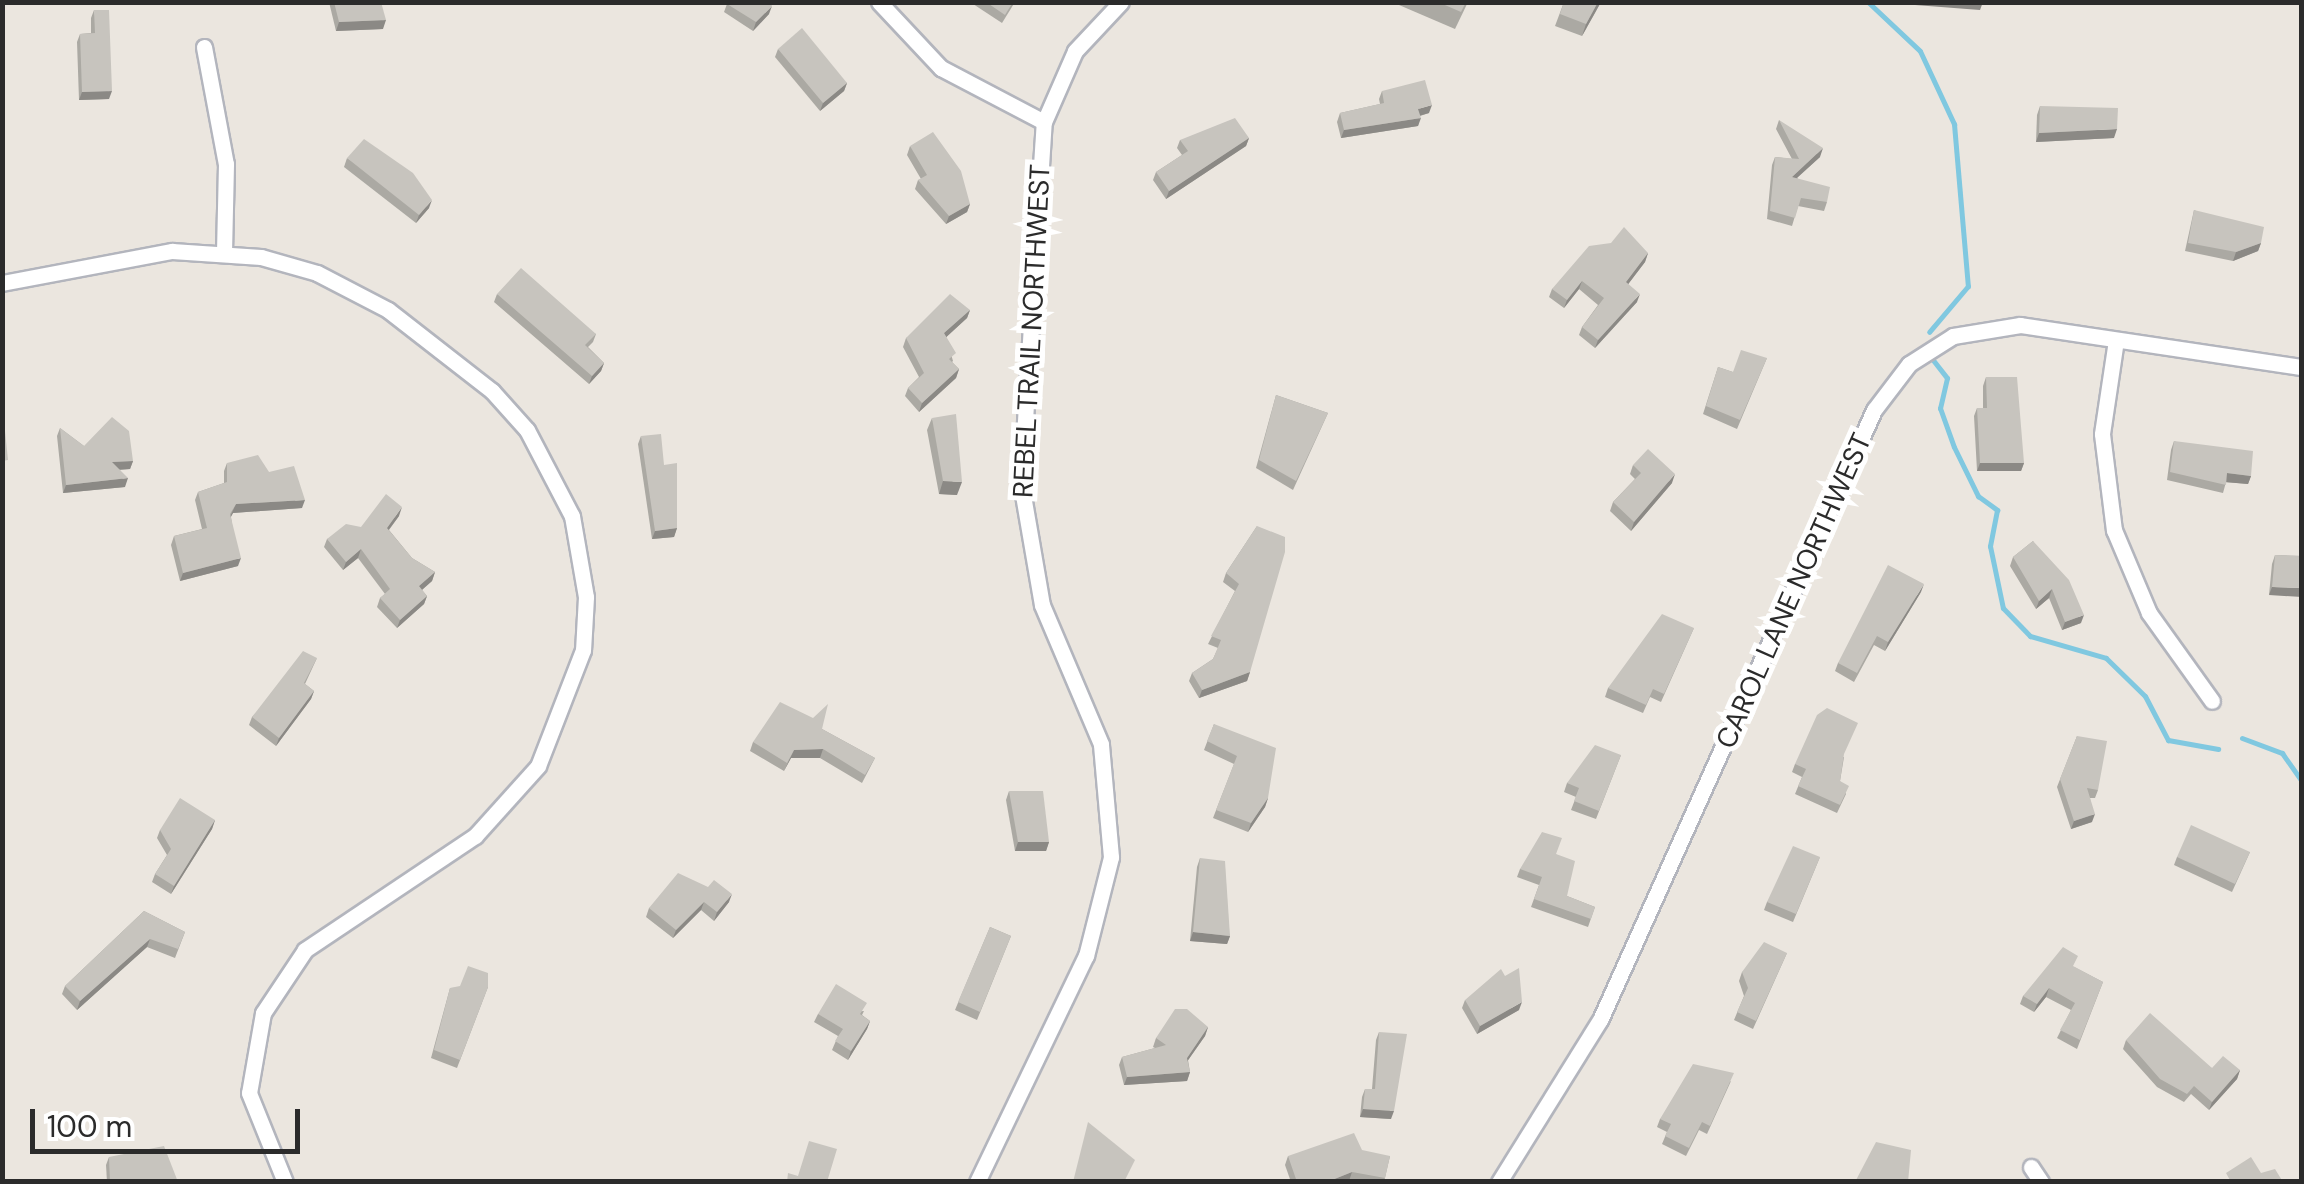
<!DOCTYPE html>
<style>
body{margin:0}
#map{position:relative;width:2304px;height:1184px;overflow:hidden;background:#ebe6df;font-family:"DM Sans",sans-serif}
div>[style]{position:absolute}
.stream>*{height:5px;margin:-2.5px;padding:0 2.5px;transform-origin:2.5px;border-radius:2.5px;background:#80c8e0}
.roads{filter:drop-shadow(2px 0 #b3b5bd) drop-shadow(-2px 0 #b3b5bd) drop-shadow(0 2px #b3b5bd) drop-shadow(0 -2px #b3b5bd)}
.minor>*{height:15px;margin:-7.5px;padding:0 7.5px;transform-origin:7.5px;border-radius:7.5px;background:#fff}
.wall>*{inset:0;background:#aba9a3}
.shaded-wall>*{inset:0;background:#8b8985}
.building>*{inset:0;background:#c7c4be}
span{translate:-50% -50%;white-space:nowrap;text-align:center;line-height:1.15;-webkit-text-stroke:10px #fff;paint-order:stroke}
.street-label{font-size:28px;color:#2b2b2b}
.frame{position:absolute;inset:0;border:5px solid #2b2b2b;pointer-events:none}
.scale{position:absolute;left:30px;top:1109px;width:270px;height:45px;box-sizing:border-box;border:5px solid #2b2b2b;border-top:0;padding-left:12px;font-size:30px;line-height:35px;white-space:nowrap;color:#2b2b2b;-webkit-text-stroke:8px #fff;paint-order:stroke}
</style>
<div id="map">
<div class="stream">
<i style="left:1868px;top:2px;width:71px;rotate:43.3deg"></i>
<i style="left:1920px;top:51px;width:81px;rotate:65deg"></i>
<i style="left:1954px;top:124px;width:163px;rotate:85.1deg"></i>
<i style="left:1968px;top:286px;width:60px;rotate:130.3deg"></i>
<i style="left:1933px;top:360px;width:23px;rotate:52deg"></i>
<i style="left:1947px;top:378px;width:31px;rotate:103deg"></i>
<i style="left:1940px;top:408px;width:41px;rotate:70.3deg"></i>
<i style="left:1954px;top:447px;width:55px;rotate:63.9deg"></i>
<i style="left:1978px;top:496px;width:24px;rotate:36deg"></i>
<i style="left:1997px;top:510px;width:37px;rotate:101deg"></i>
<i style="left:1990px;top:546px;width:63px;rotate:78.2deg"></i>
<i style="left:2003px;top:608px;width:39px;rotate:46deg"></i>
<i style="left:2030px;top:636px;width:79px;rotate:16.1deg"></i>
<i style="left:2106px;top:658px;width:54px;rotate:44.3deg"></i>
<i style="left:2145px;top:696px;width:50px;rotate:62.4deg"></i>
<i style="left:2168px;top:740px;width:51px;rotate:10.2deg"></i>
<i style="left:2242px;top:738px;width:43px;rotate:20.6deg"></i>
<i style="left:2282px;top:753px;width:35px;rotate:55deg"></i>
</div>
<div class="roads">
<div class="minor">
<i style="left:879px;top:2px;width:91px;rotate:46.8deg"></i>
<i style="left:941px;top:68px;width:116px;rotate:27.7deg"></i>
<i style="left:204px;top:47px;width:119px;rotate:79.4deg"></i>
<i style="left:226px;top:164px;width:88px;rotate:91.3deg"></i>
<i style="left:2px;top:283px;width:173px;rotate:-10.7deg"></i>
<i style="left:172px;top:251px;width:89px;rotate:3.9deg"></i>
<i style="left:261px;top:257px;width:58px;rotate:15.9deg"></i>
<i style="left:317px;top:273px;width:80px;rotate:27.5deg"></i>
<i style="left:388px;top:310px;width:132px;rotate:37.9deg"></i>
<i style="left:492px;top:391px;width:52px;rotate:48.1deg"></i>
<i style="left:527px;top:430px;width:97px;rotate:62.4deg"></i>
<i style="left:572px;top:516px;width:82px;rotate:80.2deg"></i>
<i style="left:586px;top:597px;width:53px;rotate:93.2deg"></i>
<i style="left:583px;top:650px;width:124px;rotate:111.2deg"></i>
<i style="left:538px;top:766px;width:94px;rotate:132deg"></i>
<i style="left:475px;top:836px;width:205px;rotate:146.2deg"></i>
<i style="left:305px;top:950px;width:76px;rotate:123.7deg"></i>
<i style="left:263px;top:1013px;width:81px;rotate:99.9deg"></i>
<i style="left:249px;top:1093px;width:96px;rotate:68deg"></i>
<i style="left:2116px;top:340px;width:95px;rotate:98.5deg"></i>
<i style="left:2102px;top:434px;width:97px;rotate:82.9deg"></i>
<i style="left:2114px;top:530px;width:90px;rotate:67.1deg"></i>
<i style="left:2149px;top:613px;width:108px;rotate:54.4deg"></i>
<i style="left:2031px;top:1167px;width:18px;rotate:56deg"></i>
<i style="left:977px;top:1182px;width:251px;rotate:-64.3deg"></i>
<i style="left:1086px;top:956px;width:102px;rotate:-75.8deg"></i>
<i style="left:1111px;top:857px;width:113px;rotate:-95.1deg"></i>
<i style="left:1101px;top:744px;width:151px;rotate:-113deg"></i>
<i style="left:1042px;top:605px;width:123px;rotate:-99.8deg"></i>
<i style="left:1021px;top:484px;width:363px;rotate:-86.4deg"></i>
<i style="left:1044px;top:122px;width:77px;rotate:-66.4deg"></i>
<i style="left:1075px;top:51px;width:67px;rotate:-46.8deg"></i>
<i style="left:1499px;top:1182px;width:191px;rotate:-58.1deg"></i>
<i style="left:1600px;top:1020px;width:669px;rotate:-65.81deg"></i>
<i style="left:1874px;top:410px;width:58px;rotate:-52.7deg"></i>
<i style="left:1909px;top:364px;width:52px;rotate:-32.5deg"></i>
<i style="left:1953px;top:336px;width:68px;rotate:-9.3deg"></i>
<i style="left:2020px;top:325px;width:285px;rotate:8.5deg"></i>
</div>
</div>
<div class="wall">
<i style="clip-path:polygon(329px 2px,381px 2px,383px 29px,336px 31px)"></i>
<i style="clip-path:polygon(970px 2px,1015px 2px,1002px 23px)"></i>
<i style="clip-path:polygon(1392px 2px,1468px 2px,1455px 29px)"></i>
<i style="clip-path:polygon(1564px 2px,1601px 2px,1582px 36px,1555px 26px)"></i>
<i style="clip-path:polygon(727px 4px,769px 14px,753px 31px,724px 12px)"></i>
<i style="clip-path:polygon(94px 10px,109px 99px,79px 100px,77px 42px,80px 34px,91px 33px,91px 18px)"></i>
<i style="clip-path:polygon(778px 49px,847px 83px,844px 91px,820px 111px,775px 57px)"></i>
<i style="clip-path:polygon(1382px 91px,1429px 113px,1420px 116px,1418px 126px,1341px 138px,1337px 122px,1340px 113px,1380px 104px,1379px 99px)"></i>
<i style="clip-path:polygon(2040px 106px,2114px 138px,2036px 142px,2037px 115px)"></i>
<i style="clip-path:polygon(1779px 120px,1820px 157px,1797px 178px,1827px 202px,1824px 211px,1798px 206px,1792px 226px,1767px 219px,1772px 165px,1775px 157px,1792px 159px,1776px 129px)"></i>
<i style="clip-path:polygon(1249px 138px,1246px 146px,1166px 199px,1153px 180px,1156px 172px,1182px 155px,1177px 148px,1180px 140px)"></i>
<i style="clip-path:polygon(910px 146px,970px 204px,967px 212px,946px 224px,915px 189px,918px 180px,921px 179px,907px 155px)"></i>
<i style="clip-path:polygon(347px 158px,429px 208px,416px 223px,344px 167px)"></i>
<i style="clip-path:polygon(2194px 210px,2261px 243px,2258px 251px,2233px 261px,2185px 251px)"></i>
<i style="clip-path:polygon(1648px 253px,1645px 262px,1628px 284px,1637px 302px,1595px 348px,1579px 335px,1582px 327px,1598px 305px,1579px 289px,1564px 308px,1549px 297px,1552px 289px)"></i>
<i style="clip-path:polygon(497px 294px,596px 334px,593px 342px,588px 347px,604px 363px,601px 371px,589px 384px,494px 302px)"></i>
<i style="clip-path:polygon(970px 310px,967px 318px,946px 337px,953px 361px,952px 362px,959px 369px,956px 378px,919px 412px,905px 396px,908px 388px,919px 377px,903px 347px,906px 338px)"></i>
<i style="clip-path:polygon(1767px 358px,1737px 429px,1703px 414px,1718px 367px,1733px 372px)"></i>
<i style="clip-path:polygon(1986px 377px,2024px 463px,2021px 471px,1977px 471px,1974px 416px,1977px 408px,1983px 408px,1983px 386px)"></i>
<i style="clip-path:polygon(1276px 395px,1328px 413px,1293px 490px,1256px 468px)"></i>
<i style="clip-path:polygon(932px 418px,957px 495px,939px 494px,927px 430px)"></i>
<i style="clip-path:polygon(60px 428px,84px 446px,133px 461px,130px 469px,120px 470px,125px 487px,63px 493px,57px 436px)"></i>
<i style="clip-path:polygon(641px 436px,677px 528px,674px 537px,652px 539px,638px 444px)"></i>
<i style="clip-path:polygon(2174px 441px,2251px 476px,2248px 484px,2226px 482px,2223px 493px,2167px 480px,2171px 450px)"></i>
<i style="clip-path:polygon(227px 463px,269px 472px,302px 508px,233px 513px,231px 517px,238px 566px,180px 581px,171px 545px,174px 536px,202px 529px,195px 500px,198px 492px,224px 483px,224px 471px)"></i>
<i style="clip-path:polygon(1633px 465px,1672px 483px,1631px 531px,1610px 511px,1613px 502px,1635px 479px,1630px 474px)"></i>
<i style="clip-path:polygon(399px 516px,389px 530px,412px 558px,435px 572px,432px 581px,422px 590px,427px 596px,424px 604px,397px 628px,377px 607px,380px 598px,385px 594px,358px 558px,343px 570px,324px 547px,327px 539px)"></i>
<i style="clip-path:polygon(1257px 526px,1250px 672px,1247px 681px,1199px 698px,1189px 681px,1192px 673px,1213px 659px,1218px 648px,1208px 644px,1235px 591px,1223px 582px,1226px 573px)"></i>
<i style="clip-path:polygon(2033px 541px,2081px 623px,2062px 630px,2049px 598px,2036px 609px,2010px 566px,2013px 557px)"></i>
<i style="clip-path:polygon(2275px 555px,2302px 556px,2269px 595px,2272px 564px)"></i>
<i style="clip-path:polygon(1921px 592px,1885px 651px,1874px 645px,1854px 682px,1835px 671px,1838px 663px)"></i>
<i style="clip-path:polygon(1694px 628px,1661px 702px,1650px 697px,1643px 713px,1605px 697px,1608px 688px)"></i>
<i style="clip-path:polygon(317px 658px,305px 684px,314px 691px,311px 699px,276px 746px,249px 725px,252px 717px)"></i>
<i style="clip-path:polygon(1214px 724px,1268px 798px,1265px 807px,1248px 832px,1213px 818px,1234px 764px,1204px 750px)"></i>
<i style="clip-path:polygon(822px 729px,875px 758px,862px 783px,820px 758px,791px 758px,784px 771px,750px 751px,753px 742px)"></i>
<i style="clip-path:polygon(2077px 736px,2098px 790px,2095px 798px,2090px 798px,2092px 822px,2071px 829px,2057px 787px)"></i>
<i style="clip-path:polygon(1621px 755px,1596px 819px,1571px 810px,1576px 797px,1564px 792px,1567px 783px)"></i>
<i style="clip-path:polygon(1844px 757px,1840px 781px,1846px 794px,1837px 813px,1795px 794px,1802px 777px,1792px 772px,1795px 764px)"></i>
<i style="clip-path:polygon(1009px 791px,1049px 842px,1046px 851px,1015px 851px,1006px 800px)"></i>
<i style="clip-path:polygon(215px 820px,212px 829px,171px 894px,152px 882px,155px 874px,167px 855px,157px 838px,160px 830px)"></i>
<i style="clip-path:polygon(2250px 852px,2232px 892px,2174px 865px,2177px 857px)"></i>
<i style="clip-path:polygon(1556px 854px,1567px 896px,1595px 907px,1588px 927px,1531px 907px,1539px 885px,1517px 877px,1520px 869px)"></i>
<i style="clip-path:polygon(1820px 857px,1793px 922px,1764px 910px,1767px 902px)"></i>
<i style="clip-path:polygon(1200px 858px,1230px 936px,1227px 944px,1190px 941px,1197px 867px)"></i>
<i style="clip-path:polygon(708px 887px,729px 902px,714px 921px,701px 910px,673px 938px,646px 917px,649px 908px)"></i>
<i style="clip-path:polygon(144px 911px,185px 932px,175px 958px,147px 947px,77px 1010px,62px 994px,65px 986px)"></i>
<i style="clip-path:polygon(990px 927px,1011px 936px,977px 1020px,955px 1010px)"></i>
<i style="clip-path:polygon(1787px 953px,1753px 1029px,1734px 1020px,1744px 996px,1739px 981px,1742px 972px)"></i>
<i style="clip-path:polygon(2074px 967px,2103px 982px,2077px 1049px,2057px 1038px,2071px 1010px,2046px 997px,2034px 1012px,2020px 1004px,2023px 996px)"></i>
<i style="clip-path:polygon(488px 987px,457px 1068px,431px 1058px,450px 988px)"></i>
<i style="clip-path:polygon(1465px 1000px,1519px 1010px,1477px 1034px,1462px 1008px)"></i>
<i style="clip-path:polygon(864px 1011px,862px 1015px,870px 1021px,867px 1029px,848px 1060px,832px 1050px,838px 1036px,814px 1022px,818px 1014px)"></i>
<i style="clip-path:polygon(1208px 1027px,1205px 1036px,1188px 1060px,1190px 1072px,1187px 1081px,1124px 1085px,1119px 1065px,1122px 1057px,1155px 1048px,1153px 1047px,1156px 1038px)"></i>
<i style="clip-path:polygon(1379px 1032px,1391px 1119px,1360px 1117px,1362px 1097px,1365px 1089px,1372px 1089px,1376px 1040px)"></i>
<i style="clip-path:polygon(2126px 1040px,2212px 1068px,2240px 1070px,2237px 1079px,2209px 1110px,2191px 1094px,2184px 1102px,2157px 1087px,2123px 1049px)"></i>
<i style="clip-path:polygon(1731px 1081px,1707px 1134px,1699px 1130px,1686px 1156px,1662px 1144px,1667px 1132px,1657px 1127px,1660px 1119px)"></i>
<i style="clip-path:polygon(1288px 1156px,1390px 1156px,1384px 1182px,1291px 1182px,1285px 1165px)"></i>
<i style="clip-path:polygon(109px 1157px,178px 1182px,107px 1182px,106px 1165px)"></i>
</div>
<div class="shaded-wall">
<i style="clip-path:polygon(1598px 2px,1601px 2px,1582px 36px,1586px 24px)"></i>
<i style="clip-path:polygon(1916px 2px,1983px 2px,1980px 10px,1915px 5px)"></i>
<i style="clip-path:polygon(772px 6px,769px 14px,753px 31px,756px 22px)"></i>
<i style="clip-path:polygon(386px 20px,383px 29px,336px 31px,339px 22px)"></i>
<i style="clip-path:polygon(847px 83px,844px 91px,820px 111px,823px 103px)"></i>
<i style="clip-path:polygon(112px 91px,109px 99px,79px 100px,82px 92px)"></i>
<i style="clip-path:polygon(1432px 105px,1429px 113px,1415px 117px,1418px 109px)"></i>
<i style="clip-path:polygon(1421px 118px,1418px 126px,1341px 138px,1344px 130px)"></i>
<i style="clip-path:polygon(2117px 129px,2114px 138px,2036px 142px,2039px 133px)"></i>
<i style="clip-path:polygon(1249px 138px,1246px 146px,1166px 199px,1169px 191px)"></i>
<i style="clip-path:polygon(1823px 148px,1820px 157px,1789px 185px,1792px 177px)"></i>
<i style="clip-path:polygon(432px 200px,429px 208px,416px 223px,419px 215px)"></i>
<i style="clip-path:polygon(970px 204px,967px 212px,946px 224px,949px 216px)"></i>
<i style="clip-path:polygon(2261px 243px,2258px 251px,2233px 261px,2236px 252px)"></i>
<i style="clip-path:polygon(1648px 253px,1645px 262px,1623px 291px,1626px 282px)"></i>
<i style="clip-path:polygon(1582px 281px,1579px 289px,1564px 308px,1567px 300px)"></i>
<i style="clip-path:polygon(1640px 294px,1637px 302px,1595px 348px,1598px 340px)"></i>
<i style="clip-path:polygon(970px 310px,967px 318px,941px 342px,944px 333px)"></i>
<i style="clip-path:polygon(604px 363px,601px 371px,589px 384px,592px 376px)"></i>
<i style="clip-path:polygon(959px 369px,956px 378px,919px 412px,922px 403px)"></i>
<i style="clip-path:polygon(133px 461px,130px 469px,109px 470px,112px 462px)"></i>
<i style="clip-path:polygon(1980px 463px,2024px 463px,2021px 471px,1977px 471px)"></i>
<i style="clip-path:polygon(2227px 473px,2251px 476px,2248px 484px,2224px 482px)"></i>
<i style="clip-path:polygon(1675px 474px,1672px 483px,1631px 531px,1634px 522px)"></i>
<i style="clip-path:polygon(128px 478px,125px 487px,63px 493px,66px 485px)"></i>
<i style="clip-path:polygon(943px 481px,962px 482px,957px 495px,939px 494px)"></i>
<i style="clip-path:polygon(305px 500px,302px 508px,233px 513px,227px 523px,236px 504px)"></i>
<i style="clip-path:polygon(402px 507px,399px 516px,384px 536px,387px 528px)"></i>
<i style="clip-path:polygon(677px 528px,674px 537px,652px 539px,655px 531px)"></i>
<i style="clip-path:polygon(361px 549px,358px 558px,343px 570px,346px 562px)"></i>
<i style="clip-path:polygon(241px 558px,238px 566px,180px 581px,183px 573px)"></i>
<i style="clip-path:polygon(435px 572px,432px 581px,416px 595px,419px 586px)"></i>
<i style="clip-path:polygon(1924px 584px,1921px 592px,1885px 651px,1888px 642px)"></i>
<i style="clip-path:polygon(2272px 587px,2302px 588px,2302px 597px,2269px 595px)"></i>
<i style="clip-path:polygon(2052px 589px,2049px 598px,2036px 609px,2039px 601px)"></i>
<i style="clip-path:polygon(427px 596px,424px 604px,397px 628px,400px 620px)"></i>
<i style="clip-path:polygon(2084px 615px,2081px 623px,2062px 630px,2065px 622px)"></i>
<i style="clip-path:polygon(1250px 672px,1247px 681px,1199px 698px,1202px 690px)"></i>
<i style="clip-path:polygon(314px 691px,311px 699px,276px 746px,279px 738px)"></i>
<i style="clip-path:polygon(823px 749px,820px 758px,791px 758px,784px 771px,794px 750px)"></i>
<i style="clip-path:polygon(1268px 798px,1265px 807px,1248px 832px,1251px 823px)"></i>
<i style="clip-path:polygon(2095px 814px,2092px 822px,2071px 829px,2074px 821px)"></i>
<i style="clip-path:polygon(215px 820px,212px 829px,171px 894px,174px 886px)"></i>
<i style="clip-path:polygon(1018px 842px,1049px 842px,1046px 851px,1015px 851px)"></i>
<i style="clip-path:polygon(732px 894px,729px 902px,714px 921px,717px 912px)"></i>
<i style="clip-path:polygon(704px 902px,701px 910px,673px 938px,676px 930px)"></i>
<i style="clip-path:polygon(1193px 932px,1230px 936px,1227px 944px,1190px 941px)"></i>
<i style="clip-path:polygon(150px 939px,147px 947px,77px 1010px,80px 1001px)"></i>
<i style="clip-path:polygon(2049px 988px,2046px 997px,2034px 1012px,2037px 1004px)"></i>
<i style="clip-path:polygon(1522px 1002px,1519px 1010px,1477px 1034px,1480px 1026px)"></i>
<i style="clip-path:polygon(870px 1021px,867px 1029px,848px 1060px,851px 1051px)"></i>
<i style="clip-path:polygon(1208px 1027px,1205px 1036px,1184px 1066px,1187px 1058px)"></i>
<i style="clip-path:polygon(2240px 1070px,2237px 1079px,2209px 1110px,2212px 1102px)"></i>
<i style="clip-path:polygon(1190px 1072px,1187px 1081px,1124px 1085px,1127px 1077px)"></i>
<i style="clip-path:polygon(1363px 1109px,1394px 1111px,1391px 1119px,1360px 1117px)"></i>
<i style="clip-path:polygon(1352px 1172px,1349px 1181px,1327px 1182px)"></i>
</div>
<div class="building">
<i style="clip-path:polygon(334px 2px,381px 2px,386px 20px,339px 22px)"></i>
<i style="clip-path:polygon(728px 2px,770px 2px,772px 6px,756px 22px,727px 4px)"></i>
<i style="clip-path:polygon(986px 2px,1013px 2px,1005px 15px)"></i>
<i style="clip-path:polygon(1438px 2px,1466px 2px,1461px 12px)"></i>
<i style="clip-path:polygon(1564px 2px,1598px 2px,1586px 24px,1560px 14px)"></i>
<i style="clip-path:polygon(94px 10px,109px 10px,112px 91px,82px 92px,80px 34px,95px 33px)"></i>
<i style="clip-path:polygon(802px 28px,847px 83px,823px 103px,778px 49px)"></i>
<i style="clip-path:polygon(1425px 80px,1432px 105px,1418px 109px,1421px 118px,1344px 130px,1340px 113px,1384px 103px,1382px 91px)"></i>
<i style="clip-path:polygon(2040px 106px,2118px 108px,2117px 129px,2039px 133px)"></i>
<i style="clip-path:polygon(1235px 118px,1249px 138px,1169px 191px,1156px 172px,1188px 151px,1180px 140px)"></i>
<i style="clip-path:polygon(1779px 120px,1823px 148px,1792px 177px,1830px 187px,1827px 202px,1801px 198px,1795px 218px,1770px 211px,1775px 157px,1799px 159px)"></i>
<i style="clip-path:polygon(933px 132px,961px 171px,970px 204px,949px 216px,918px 180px,927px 175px,910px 146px)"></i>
<i style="clip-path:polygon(364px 139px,413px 173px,432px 200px,419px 215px,347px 158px)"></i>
<i style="clip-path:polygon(2194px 210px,2264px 227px,2261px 243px,2236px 252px,2188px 243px)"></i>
<i style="clip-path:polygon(1624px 227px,1648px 253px,1626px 282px,1640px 294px,1598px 340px,1582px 327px,1604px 298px,1582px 281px,1567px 300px,1552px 289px,1589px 246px,1611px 243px)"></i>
<i style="clip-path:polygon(521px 268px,596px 334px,585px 345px,604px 363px,592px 376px,497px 294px)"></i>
<i style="clip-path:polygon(950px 294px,970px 310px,944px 333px,956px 353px,949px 359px,959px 369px,922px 403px,908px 388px,924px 373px,906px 338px)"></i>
<i style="clip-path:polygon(1741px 350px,1767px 358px,1740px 420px,1706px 406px,1718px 367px,1733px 372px)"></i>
<i style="clip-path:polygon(1986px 377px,2017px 377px,2024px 463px,1980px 463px,1977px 408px,1987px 408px)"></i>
<i style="clip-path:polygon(1276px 395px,1328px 413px,1296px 481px,1259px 460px)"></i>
<i style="clip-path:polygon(956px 414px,962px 482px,943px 481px,932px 418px)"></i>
<i style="clip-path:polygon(112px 417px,129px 431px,133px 461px,112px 462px,128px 478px,66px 485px,60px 428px,84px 446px)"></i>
<i style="clip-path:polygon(2px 431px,5px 431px,8px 460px,2px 461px)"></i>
<i style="clip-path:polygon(661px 434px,664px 465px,677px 463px,677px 528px,655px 531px,641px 436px)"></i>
<i style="clip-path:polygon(2174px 441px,2253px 451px,2251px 476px,2227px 473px,2226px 485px,2170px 472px)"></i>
<i style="clip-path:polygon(1648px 449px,1675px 474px,1634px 522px,1613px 502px,1641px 473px,1633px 465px)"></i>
<i style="clip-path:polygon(258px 455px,269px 472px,294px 466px,305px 500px,236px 504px,230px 514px,241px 558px,183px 573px,174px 536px,207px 528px,198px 492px,227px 482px,227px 463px)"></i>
<i style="clip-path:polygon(386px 494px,402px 507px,387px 528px,412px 558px,435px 572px,419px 586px,427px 596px,400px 620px,380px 598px,390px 589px,361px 549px,346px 562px,327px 539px,346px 524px,361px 527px)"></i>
<i style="clip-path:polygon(1257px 526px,1285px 537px,1285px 552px,1250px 672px,1202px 690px,1192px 673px,1213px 659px,1221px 640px,1211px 636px,1239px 584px,1226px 573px)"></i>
<i style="clip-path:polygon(2033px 541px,2069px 580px,2084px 615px,2065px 622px,2052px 589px,2039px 601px,2013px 557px)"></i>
<i style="clip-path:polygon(2275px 555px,2302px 556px,2302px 588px,2272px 587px)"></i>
<i style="clip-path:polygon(1888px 565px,1924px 584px,1888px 642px,1877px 636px,1857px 673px,1838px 663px)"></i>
<i style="clip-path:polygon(1662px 614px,1694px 628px,1664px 694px,1653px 689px,1646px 705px,1608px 688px)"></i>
<i style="clip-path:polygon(303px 651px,317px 658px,304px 683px,314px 691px,279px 738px,252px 717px)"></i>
<i style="clip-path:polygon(780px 702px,813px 718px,828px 704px,822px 729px,875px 758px,865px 775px,823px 749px,794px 750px,787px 763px,753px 742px)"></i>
<i style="clip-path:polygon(1827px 708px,1858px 723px,1844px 754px,1840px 781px,1849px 786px,1840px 805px,1798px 786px,1806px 769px,1795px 764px,1817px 715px)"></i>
<i style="clip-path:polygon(1214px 724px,1276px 748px,1268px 798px,1251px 823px,1216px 810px,1237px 756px,1207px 741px)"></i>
<i style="clip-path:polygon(2077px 736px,2107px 741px,2098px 790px,2087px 788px,2095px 814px,2074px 821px,2060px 779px)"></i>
<i style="clip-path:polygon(1595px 745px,1621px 755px,1599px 811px,1574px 801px,1579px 788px,1567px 783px)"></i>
<i style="clip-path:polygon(1009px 791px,1043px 791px,1049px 842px,1018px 842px)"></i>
<i style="clip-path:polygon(180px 798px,215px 820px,174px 886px,155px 874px,171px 849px,160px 830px)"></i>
<i style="clip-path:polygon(2191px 825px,2250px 852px,2235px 884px,2177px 857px)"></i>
<i style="clip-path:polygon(1542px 832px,1562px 838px,1556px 854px,1575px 861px,1567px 896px,1595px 907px,1591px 919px,1534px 899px,1542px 877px,1520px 869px)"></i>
<i style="clip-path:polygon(1793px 846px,1820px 857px,1796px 914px,1767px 902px)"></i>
<i style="clip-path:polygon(1200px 858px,1225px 861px,1230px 936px,1193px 932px)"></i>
<i style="clip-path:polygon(678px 873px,708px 887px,714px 880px,732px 894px,717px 912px,704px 902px,676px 930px,649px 908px)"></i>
<i style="clip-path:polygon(144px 911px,185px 932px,178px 949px,150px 939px,80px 1001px,65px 986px)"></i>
<i style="clip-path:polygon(990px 927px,1011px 936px,980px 1012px,958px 1002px)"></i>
<i style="clip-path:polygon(1764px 942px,1787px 953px,1756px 1021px,1737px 1012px,1748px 988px,1742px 972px)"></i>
<i style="clip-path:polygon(2063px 947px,2078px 956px,2073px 966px,2103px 982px,2080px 1040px,2060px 1030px,2075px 1003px,2049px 988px,2037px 1004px,2023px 996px)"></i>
<i style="clip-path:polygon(468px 966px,488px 973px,488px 987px,460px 1060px,434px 1050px,450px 988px,460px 986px)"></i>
<i style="clip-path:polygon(1519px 968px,1522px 1002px,1480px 1026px,1465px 1000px,1501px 969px,1505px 976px)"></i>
<i style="clip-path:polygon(836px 984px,867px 1003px,860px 1014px,870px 1021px,851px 1051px,835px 1041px,843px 1029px,818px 1014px)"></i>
<i style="clip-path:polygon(1175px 1009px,1187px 1009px,1208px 1027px,1187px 1058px,1190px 1072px,1127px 1077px,1122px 1057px,1166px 1045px,1156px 1038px)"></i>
<i style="clip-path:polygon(2150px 1013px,2212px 1068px,2223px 1056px,2240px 1070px,2212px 1102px,2194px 1086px,2187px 1094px,2160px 1079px,2126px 1040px)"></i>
<i style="clip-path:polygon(1379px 1032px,1407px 1034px,1394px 1111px,1363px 1109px,1365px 1089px,1375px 1089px)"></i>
<i style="clip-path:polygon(1693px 1064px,1734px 1073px,1710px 1126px,1702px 1122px,1689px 1148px,1665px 1136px,1671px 1124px,1660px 1119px)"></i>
<i style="clip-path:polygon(1088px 1122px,1135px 1160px,1124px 1182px,1073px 1182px)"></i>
<i style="clip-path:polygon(1354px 1133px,1362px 1150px,1390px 1156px,1385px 1178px,1352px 1172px,1327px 1182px,1297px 1182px,1288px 1156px)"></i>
<i style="clip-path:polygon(809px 1141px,837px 1149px,827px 1182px,787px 1182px,788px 1173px,798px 1176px)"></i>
<i style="clip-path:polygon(1876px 1142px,1911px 1150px,1908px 1182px,1855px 1182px)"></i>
<i style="clip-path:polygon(164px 1146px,178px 1182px,110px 1182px,109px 1157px)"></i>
<i style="clip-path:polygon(2251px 1157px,2261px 1173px,2275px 1169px,2283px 1182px,2231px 1182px,2226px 1173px)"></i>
</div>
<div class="street-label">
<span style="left:1032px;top:331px;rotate:-87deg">REBEL TRAIL NORTHWEST</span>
<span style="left:1794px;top:591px;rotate:-66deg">CAROL LANE NORTHWEST</span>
</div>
<div class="frame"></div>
<div class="scale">100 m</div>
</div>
